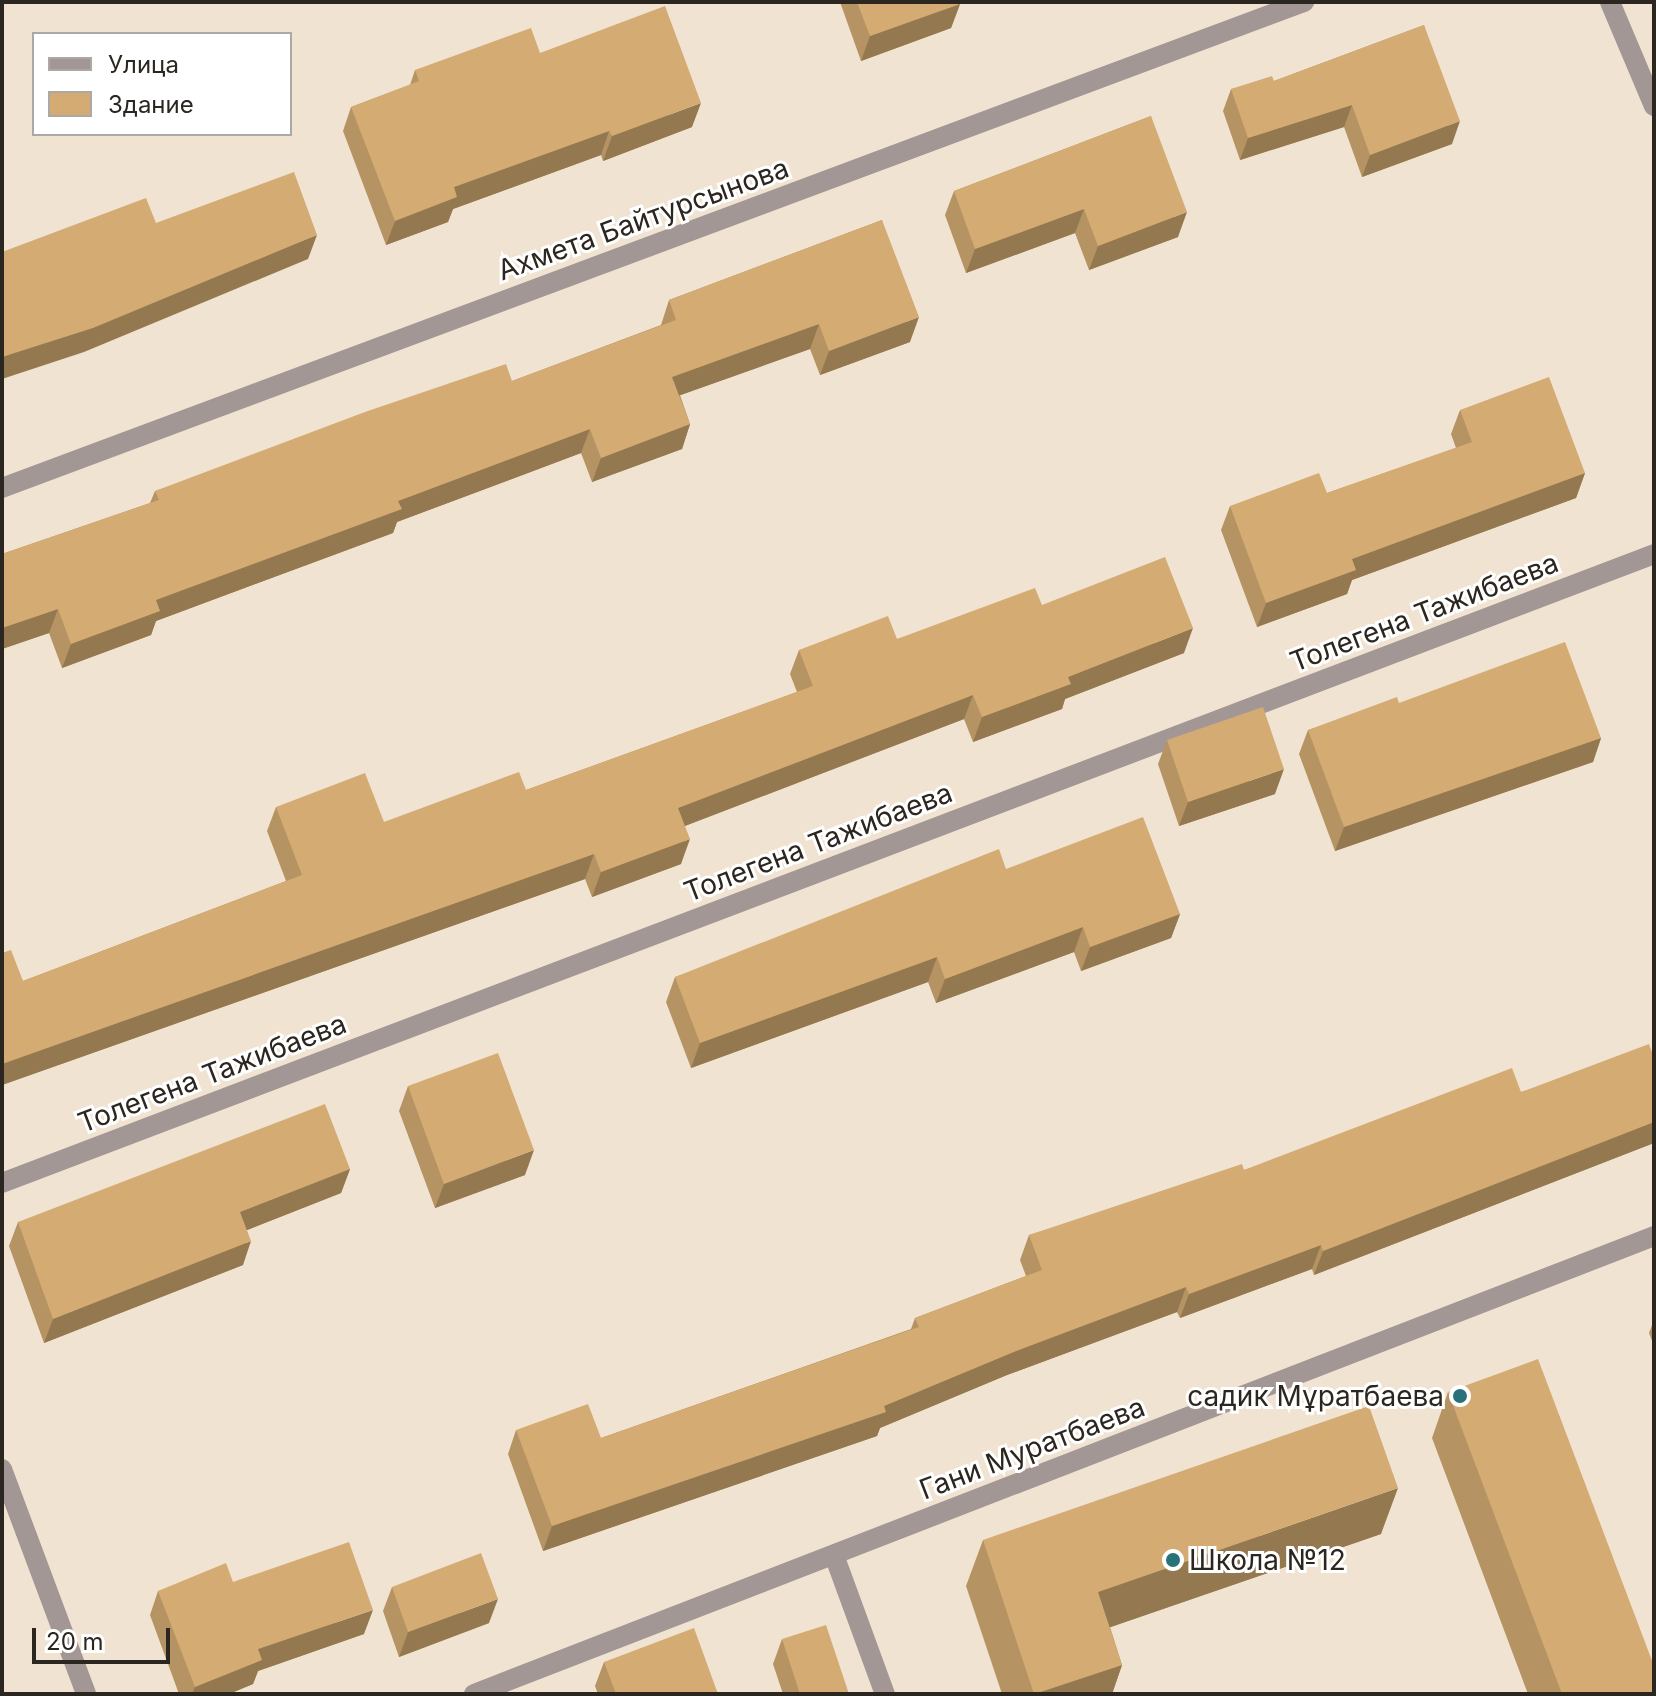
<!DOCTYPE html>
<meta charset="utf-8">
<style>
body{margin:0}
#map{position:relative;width:1656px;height:1696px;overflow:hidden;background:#f1e3d1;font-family:Inter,sans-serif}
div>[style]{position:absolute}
.minor>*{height:20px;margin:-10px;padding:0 10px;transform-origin:10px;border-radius:10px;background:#a29795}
.wall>*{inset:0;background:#b69363}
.shaded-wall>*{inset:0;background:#947850}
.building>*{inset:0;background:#d4ab73}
.dots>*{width:22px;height:22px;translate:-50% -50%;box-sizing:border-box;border:4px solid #fff;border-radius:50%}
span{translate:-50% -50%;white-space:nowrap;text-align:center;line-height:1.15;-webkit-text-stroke:6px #fff;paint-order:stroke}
.street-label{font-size:28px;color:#2c2620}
.poi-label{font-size:28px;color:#2c2620}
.right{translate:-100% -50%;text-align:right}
.left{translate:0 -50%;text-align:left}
.frame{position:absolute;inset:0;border:4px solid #2c2620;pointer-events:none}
.legend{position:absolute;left:32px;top:32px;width:260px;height:104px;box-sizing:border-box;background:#fff;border:2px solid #aba8a6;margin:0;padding:10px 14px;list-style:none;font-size:24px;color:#2c2620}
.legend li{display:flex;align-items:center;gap:16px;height:40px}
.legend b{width:40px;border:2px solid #aba8a6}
.scale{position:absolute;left:32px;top:1628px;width:138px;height:36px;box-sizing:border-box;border:4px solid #2c2620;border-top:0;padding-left:10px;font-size:24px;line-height:28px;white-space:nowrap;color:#2c2620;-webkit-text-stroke:6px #fff;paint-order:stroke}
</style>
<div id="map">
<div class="minor">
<i style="left:1610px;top:2px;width:113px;rotate:67.1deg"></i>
<i style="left:2px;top:488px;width:1390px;rotate:-20.47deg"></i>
<i style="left:2px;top:1183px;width:1768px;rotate:-20.84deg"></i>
<i style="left:2px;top:1469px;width:240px;rotate:69.5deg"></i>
<i style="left:834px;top:1555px;width:148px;rotate:69.9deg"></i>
<i style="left:474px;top:1694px;width:1266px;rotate:-21.21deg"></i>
</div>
<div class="wall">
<i style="clip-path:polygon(840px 2px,960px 2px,960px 4px,951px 28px,861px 61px)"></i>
<i style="clip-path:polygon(1424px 25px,1452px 144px,1362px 177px,1344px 127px,1240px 160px,1223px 111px,1231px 89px,1274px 81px)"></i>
<i style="clip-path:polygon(540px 53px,692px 127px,603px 161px,601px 155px,453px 209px,448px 222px,386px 245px,343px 131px,351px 107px,410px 85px,415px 70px)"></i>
<i style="clip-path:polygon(1151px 116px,1178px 237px,1089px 270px,1075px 233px,966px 273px,945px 215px,954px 191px)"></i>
<i style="clip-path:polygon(882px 220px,910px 342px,820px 375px,810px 349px,680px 395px,690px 424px,682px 449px,592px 482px,581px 453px,397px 522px,393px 533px,156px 621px,151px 635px,62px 668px,49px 633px,2px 649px,2px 554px,150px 503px,155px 491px,512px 381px,661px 325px,669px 300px)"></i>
<i style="clip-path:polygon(1460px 410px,1585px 473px,1576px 498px,1352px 580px,1347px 594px,1257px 627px,1221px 530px,1230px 506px,1327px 493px,1456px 448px,1451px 434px)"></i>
<i style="clip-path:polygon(1042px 605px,1184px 653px,1065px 699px,1062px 709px,973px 742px,964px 719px,685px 826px,681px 864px,592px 897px,585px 879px,2px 1085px,2px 953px,23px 981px,286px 881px,267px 831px,276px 807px,384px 822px,526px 790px,797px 692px,790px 674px,799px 650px,897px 639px)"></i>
<i style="clip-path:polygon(1399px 703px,1601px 738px,1593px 762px,1335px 851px,1299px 754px,1308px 730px)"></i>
<i style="clip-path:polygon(1167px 740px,1275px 794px,1179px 826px,1158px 764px)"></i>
<i style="clip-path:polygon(1006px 869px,1180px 914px,1171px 938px,1081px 971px,1074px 952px,936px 1003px,928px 982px,691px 1068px,666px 1002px,675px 977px)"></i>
<i style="clip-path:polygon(1654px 1058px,1654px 1143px,1314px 1275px,1312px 1269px,1180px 1318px,1177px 1312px,1007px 1375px,880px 1428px,877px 1436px,543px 1551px,508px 1454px,516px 1430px,601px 1438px,911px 1329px,915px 1318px,1026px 1276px,1020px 1260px,1029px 1235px,1244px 1170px,1521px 1092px)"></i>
<i style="clip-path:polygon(408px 1086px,525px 1175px,435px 1208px,399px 1111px)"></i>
<i style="clip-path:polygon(350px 1169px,341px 1193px,247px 1230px,243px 1265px,44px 1343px,9px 1246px,18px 1222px)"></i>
<i style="clip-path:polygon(1654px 1320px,1654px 1346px,1649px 1333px)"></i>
<i style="clip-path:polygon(1448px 1392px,1654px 1694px,1528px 1694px,1432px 1438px)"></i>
<i style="clip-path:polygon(1381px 1534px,1110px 1627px,1122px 1665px,1112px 1694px,1002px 1694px,966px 1586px,983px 1540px)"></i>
<i style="clip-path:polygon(233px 1582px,364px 1634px,258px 1671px,253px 1684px,229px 1694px,179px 1694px,150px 1615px,158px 1591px)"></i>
<i style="clip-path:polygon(392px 1587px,489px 1623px,399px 1657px,383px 1611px)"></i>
<i style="clip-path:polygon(782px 1639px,849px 1694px,783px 1694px,773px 1664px)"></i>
<i style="clip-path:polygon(604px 1662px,718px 1694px,598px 1694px,595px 1686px)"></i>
</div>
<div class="shaded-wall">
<i style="clip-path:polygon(960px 4px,951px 28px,861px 61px,870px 36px)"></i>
<i style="clip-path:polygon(701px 103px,692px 127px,603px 161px,612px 136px)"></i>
<i style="clip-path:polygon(1352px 105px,1344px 127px,1240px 160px,1248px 138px)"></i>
<i style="clip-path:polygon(1460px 121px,1452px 144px,1362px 177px,1370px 155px)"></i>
<i style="clip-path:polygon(609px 131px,601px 155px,453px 209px,448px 222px,386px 245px,395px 221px,454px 187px)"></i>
<i style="clip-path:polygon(1084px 209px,1075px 233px,966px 273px,975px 249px)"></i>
<i style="clip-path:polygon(1187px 212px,1178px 237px,1089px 270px,1098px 246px)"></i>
<i style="clip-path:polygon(317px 235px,308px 259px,84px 352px,2px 379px,2px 357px)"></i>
<i style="clip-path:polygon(919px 317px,910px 342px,820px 375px,829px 351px)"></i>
<i style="clip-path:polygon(819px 324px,810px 349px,664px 401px,672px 377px)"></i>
<i style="clip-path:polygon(690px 424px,682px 449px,592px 482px,601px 458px)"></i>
<i style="clip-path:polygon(590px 429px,581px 453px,397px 522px,393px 533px,156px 621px,151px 635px,62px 668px,71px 644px,156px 600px,398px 501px)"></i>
<i style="clip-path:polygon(1585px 473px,1576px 498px,1352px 580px,1347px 594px,1257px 627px,1266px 603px,1352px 559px)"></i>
<i style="clip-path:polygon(58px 609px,49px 633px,2px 649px,2px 628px)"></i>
<i style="clip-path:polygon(1193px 628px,1184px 653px,1065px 699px,1062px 709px,973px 742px,982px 717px,1068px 677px)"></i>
<i style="clip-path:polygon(973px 695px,964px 719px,669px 832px,678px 808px)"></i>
<i style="clip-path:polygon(1601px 738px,1593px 762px,1335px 851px,1344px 827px)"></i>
<i style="clip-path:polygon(1284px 769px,1275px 794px,1179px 826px,1188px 802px)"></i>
<i style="clip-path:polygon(690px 839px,681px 864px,592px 897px,601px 872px)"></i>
<i style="clip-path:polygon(594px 854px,585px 879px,2px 1085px,2px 1064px)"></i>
<i style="clip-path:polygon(1180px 914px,1171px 938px,1081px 971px,1090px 947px)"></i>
<i style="clip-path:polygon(1083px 927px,1074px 952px,936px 1003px,945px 979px)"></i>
<i style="clip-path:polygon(937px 957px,928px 982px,691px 1068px,700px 1043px)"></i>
<i style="clip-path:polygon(1654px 1122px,1654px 1143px,1314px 1275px,1323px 1251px)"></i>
<i style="clip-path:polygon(534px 1150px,525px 1175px,435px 1208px,444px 1184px)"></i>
<i style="clip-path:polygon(350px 1169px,341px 1193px,232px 1236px,240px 1212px)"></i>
<i style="clip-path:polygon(251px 1241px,243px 1265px,44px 1343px,53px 1319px)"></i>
<i style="clip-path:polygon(1321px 1245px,1312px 1269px,1180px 1318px,1189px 1294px)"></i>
<i style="clip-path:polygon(1186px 1287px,1177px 1312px,1007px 1375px,880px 1428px,877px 1436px,543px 1551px,552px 1526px,884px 1406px,1016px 1351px)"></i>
<i style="clip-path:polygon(1398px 1488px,1381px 1534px,1082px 1637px,1098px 1592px)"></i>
<i style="clip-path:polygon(498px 1599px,489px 1623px,399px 1657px,408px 1632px)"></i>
<i style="clip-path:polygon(373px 1610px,364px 1634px,258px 1671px,253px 1684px,229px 1694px,192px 1694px,195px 1687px,258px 1649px)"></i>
<i style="clip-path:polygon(1122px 1665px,1112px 1694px,1035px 1694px)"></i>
</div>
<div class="building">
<i style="clip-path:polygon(857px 2px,960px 2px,960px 4px,870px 36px)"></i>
<i style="clip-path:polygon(665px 6px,701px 103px,612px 136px,609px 131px,454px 187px,457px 197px,395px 221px,351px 107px,419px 81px,415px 70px,531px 28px,540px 53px)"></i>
<i style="clip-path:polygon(1424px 25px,1460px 121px,1370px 155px,1352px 105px,1248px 138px,1231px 89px,1272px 76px,1274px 81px)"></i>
<i style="clip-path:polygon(1151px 116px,1187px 212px,1098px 246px,1084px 209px,975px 249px,954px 191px)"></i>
<i style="clip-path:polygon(294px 172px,317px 235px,93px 328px,2px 357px,2px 252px,146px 198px,156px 223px)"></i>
<i style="clip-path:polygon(882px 220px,919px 317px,829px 351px,819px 324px,672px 377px,690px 424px,601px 458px,590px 429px,398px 501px,402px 509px,156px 600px,160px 611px,71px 644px,58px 609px,2px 628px,2px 554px,159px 500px,155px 491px,365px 412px,506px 364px,512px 381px,676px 320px,669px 300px)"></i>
<i style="clip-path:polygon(1549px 377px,1585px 473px,1352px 559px,1356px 570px,1266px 603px,1230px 506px,1319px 473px,1327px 493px,1472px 442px,1460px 410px)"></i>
<i style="clip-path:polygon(1165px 557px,1193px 628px,1068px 677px,1071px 684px,982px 717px,973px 695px,678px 808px,690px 839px,601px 872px,594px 854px,2px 1064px,2px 953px,11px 950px,23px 981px,302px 875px,276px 807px,365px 773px,384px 822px,519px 772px,526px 790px,813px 686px,799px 650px,888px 616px,897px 639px,1035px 588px,1042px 605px)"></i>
<i style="clip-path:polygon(1565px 642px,1601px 738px,1344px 827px,1308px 730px,1397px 697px,1399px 703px)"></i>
<i style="clip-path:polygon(1263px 707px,1284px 769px,1188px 802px,1167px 740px)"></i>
<i style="clip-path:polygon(1143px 817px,1180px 914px,1090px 947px,1083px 927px,945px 979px,937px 957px,700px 1043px,675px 977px,999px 849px,1006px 869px)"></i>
<i style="clip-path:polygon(1649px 1044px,1654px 1058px,1654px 1122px,1323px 1251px,1321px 1245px,1189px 1294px,1186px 1287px,1016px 1351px,884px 1406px,886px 1412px,552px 1526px,516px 1430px,588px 1404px,601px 1438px,919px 1327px,915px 1318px,1042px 1270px,1029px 1235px,1242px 1164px,1244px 1170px,1512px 1068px,1521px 1092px)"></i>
<i style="clip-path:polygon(498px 1053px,534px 1150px,444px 1184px,408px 1086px)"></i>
<i style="clip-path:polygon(325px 1104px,350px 1169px,240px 1212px,251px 1241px,53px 1319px,18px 1222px)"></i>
<i style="clip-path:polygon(1538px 1359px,1654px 1666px,1654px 1694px,1562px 1694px,1448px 1392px)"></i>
<i style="clip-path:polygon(1369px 1406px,1398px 1488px,1098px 1592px,1122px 1665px,1034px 1694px,983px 1540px)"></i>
<i style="clip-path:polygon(349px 1542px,373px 1610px,258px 1649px,262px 1660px,195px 1687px,158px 1591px,226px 1563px,233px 1582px)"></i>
<i style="clip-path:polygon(481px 1553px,498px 1599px,408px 1632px,392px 1587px)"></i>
<i style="clip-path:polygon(826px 1625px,849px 1694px,800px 1694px,782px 1639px)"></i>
<i style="clip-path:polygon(694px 1628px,718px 1694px,616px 1694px,604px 1662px)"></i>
</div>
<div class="dots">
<i style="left:1460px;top:1396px;background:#297378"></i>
<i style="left:1173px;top:1560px;background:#297378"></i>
</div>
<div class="street-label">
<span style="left:643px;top:219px;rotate:-20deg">Ахмета Байтурсынова</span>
<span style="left:1424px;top:612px;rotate:-21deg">Толегена Тажибаева</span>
<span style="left:818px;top:842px;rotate:-21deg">Толегена Тажибаева</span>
<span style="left:212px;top:1073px;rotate:-21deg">Толегена Тажибаева</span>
<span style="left:1032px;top:1448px;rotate:-21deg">Гани Муратбаева</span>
</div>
<div class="poi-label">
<span class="right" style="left:1444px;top:1396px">садик Мұратбаева</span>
<span class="left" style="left:1189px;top:1560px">Школа №12</span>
</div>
<div class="frame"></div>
<ul class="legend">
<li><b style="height:10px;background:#a29795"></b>Улица</li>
<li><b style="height:22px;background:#d4ab73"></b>Здание</li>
</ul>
<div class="scale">20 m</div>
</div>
